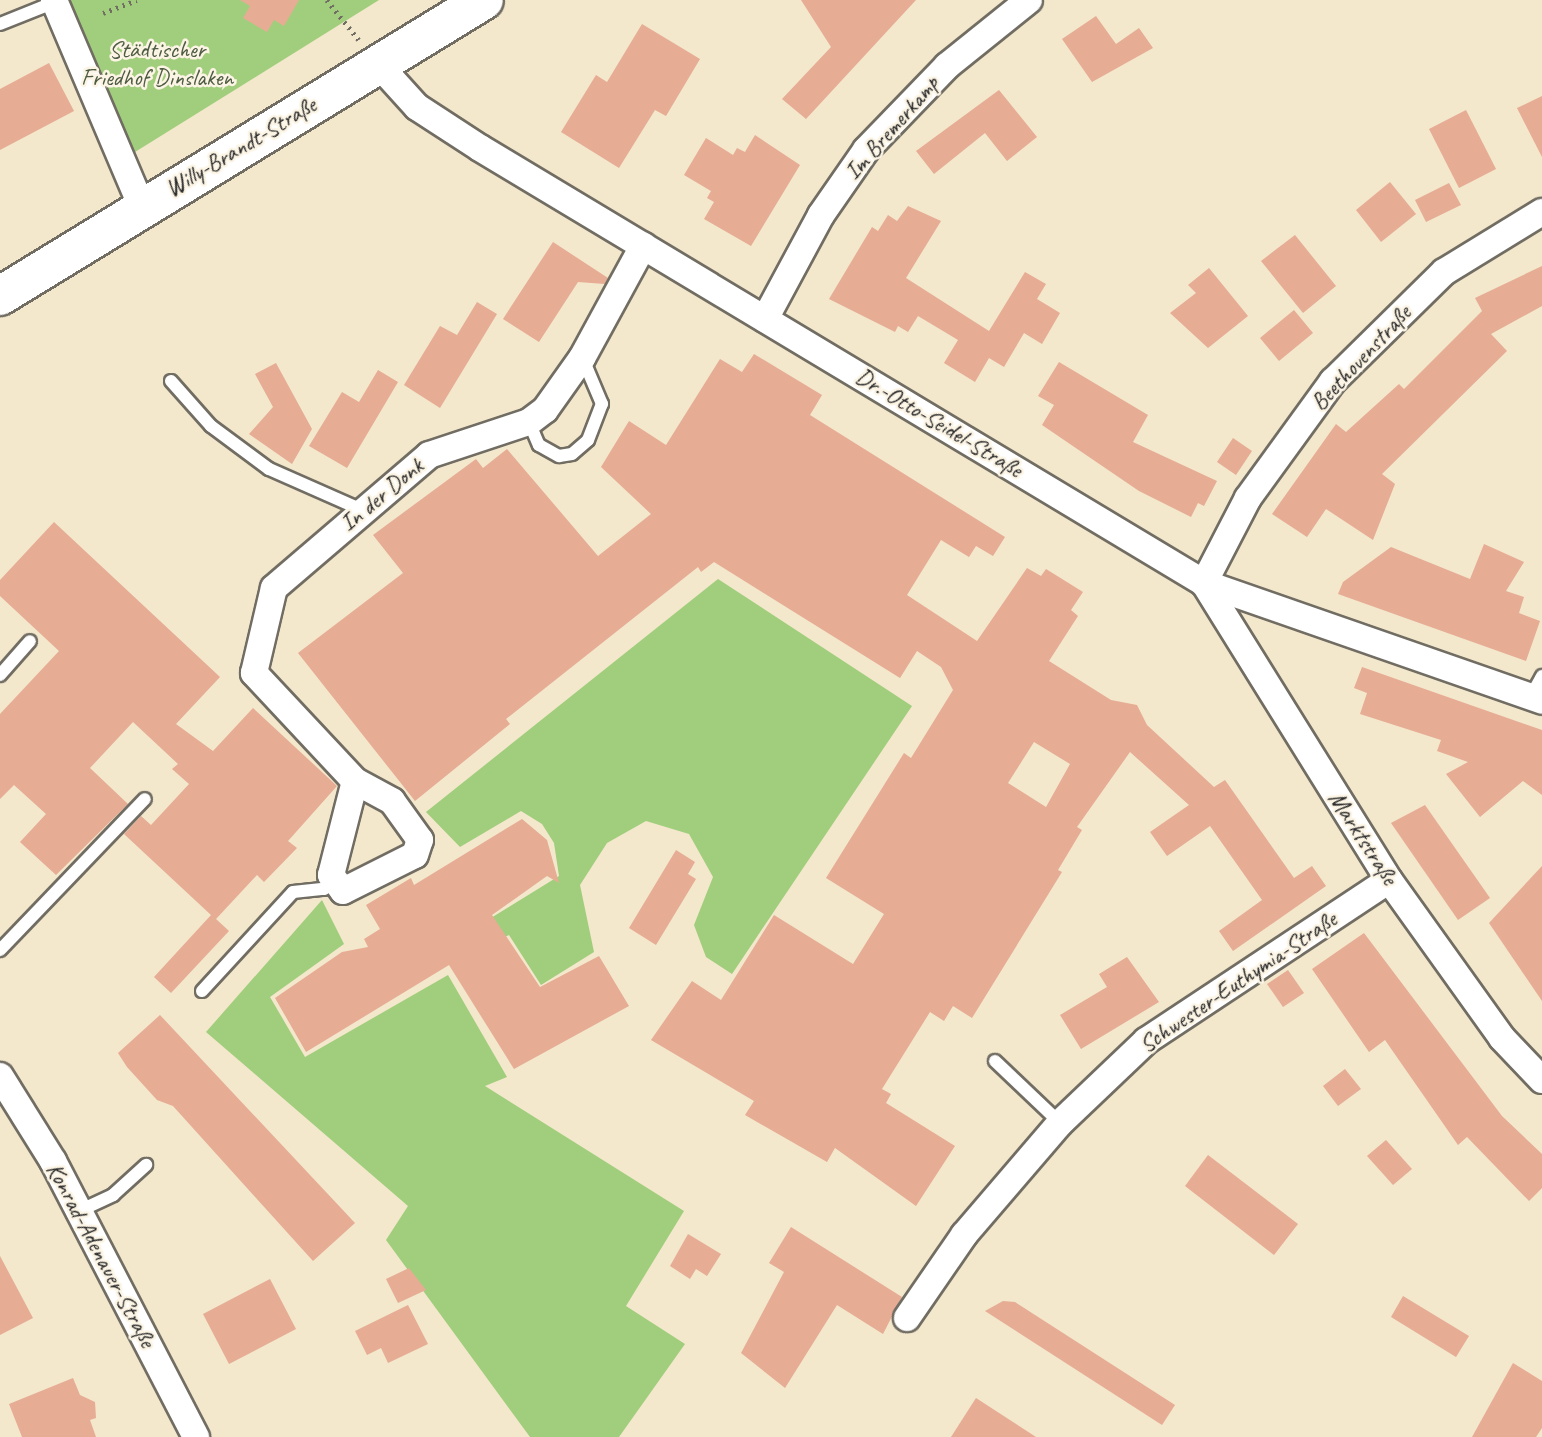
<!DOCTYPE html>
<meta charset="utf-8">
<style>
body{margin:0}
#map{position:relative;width:1542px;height:1437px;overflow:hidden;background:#f3e7cc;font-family:Caveat,sans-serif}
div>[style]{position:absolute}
.green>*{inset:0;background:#a1ce7c}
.building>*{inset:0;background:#e6ac94}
.path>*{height:4.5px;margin-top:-2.25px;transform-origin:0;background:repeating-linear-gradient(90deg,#716d63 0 2px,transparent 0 7px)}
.roads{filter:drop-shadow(2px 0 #716d63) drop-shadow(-2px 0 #716d63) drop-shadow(0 2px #716d63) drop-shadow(0 -2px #716d63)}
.service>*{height:12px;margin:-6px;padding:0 6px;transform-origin:6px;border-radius:6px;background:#fff}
.minor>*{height:26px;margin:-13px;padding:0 13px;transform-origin:13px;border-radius:13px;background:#fff}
.primary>*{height:38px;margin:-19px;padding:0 19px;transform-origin:19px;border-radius:19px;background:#fff}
span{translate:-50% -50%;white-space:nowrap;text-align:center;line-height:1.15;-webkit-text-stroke:5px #fcf5e5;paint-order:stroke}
.park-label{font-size:24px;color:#4e5c43}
.street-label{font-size:24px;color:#2b2b2b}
</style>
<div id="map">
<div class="green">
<i style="clip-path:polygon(64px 0,379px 0,127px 157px)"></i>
<i style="clip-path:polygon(718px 579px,912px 706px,732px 974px,706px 957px,694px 925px,713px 877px,689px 834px,646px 821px,607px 843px,580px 885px,594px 952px,541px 985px,509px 935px,498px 940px,486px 921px,559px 876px,554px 843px,542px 824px,521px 811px,460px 847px,426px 812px)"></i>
<i style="clip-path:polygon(322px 900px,344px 944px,270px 997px,305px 1057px,448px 975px,507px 1077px,485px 1086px,684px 1211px,626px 1306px,685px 1344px,619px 1437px,530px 1437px,386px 1240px,408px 1206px,206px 1032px)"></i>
</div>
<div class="building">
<i style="clip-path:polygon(240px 0,299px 0,284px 26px,274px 20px,267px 32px,243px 18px,250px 6px)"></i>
<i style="clip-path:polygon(801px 0,916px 0,806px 119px,782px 99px,831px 47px)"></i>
<i style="clip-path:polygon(1096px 16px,1116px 44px,1139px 28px,1153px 48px,1092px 82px,1062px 39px)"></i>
<i style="clip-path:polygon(642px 24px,700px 59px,666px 116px,655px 110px,619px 168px,561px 132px,596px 75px,607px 82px)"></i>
<i style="clip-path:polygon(49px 63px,74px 111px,0 150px,0 89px)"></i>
<i style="clip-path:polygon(999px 90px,1037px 137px,1007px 161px,985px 133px,934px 174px,916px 151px)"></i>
<i style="clip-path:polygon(1542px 96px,1542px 157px,1517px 108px)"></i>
<i style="clip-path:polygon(1466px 110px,1496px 169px,1459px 188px,1429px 129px)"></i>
<i style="clip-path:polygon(755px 135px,800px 165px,751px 246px,704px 219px,714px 202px,707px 198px,711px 191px,684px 175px,706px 138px,733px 155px,737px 148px,745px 152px)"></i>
<i style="clip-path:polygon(1390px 182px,1416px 214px,1381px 242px,1356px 210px)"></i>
<i style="clip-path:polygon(1449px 183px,1461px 205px,1426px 222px,1415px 200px)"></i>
<i style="clip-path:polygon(908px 206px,941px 221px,906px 278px,989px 331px,1025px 272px,1046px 284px,1037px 299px,1060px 313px,1042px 344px,1024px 333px,1004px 367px,989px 358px,975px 382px,944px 363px,958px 340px,918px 316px,908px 332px,898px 326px,895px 332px,829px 299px,872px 227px,878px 231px,888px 215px,897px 221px)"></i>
<i style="clip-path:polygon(1295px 235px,1336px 286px,1303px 313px,1261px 261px)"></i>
<i style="clip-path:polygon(553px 242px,608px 278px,605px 284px,578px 282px,539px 342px,503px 319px)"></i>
<i style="clip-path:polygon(1542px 266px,1542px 306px,1491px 334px,1507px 351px,1382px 474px,1395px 484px,1373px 540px,1326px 509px,1307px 537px,1272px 514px,1336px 424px,1346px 432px,1399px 384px,1404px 389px,1482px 311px,1475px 298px)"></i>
<i style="clip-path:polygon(1209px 268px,1248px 316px,1208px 348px,1170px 313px,1196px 293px,1188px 285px)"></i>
<i style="clip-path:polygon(477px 302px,497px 314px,440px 408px,404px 385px,440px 326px,457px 335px)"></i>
<i style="clip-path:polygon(1294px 310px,1313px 333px,1279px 361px,1260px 338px)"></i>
<i style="clip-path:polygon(evenodd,754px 354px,822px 395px,810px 415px,1005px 537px,993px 556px,976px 546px,969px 557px,941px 540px,907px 595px,977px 641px,1027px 568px,1041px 576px,1046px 569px,1083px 592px,1071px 610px,1078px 616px,1049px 661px,1111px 700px,1137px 705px,1147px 725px,1214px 787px,1225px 780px,1294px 878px,1312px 866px,1326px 886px,1233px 951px,1219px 931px,1262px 900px,1210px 826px,1167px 856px,1150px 832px,1189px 805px,1130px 752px,1077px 827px,1082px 830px,1058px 870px,1062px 872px,972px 1018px,953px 1006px,944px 1021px,930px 1012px,882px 1089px,891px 1094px,886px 1103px,955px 1146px,916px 1206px,835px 1148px,827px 1162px,745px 1115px,754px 1101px,651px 1040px,692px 981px,721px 1000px,774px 915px,853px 964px,884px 914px,826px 878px,904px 753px,911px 758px,953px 690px,941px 667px,917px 651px,900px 678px,714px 562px,701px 572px,698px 567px,506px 719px,510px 724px,415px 801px,298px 653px,403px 573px,373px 535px,476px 459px,483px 468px,507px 449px,598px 556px,651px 514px,601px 467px,629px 421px,666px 445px,720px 359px,742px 372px,754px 354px,1034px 742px,1070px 764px,1046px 807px,1008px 783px,1034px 742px)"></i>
<i style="clip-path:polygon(1059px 362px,1148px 415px,1133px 442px,1217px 481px,1204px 506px,1198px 503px,1191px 517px,1139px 491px,1042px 425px,1054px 405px,1038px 396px)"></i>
<i style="clip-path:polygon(276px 363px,312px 429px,292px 464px,249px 434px,273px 407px,255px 374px)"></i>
<i style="clip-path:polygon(378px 370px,398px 382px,347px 468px,309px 446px,342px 392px,359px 402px)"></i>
<i style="clip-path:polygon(1233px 438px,1252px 451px,1236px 475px,1217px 462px)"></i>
<i style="clip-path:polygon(54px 522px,220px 677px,176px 724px,213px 751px,253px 708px,337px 786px,288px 841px,297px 848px,264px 882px,257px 875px,216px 919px,229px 931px,171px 993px,154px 977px,211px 915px,124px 834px,141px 816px,151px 825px,189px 784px,172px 769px,178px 764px,133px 722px,90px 768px,128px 804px,56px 875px,20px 842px,46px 814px,14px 785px,0 799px,0 714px,59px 651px,0 596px,0 580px)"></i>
<i style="clip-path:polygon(1484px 544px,1524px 562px,1506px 591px,1524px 597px,1519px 613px,1540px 621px,1526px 661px,1338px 594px,1343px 582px,1391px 547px,1470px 579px)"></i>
<i style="clip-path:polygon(1362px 667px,1542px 730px,1542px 795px,1523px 781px,1480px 817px,1446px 774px,1468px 762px,1437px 751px,1441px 740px,1360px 714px,1367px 693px,1354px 688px)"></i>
<i style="clip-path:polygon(1425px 805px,1490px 898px,1458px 920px,1391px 823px)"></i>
<i style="clip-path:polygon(522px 819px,547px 840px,559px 883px,547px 876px,492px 915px,540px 987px,599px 956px,629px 1006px,514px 1069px,449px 965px,306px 1052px,275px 998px,342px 952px,368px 947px,364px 939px,380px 929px,366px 905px,411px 878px,414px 885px)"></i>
<i style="clip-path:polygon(676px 850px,695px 862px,688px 874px,696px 879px,656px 945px,629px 928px)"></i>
<i style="clip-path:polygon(1542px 866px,1542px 1001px,1489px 923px)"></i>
<i style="clip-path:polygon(1364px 933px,1502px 1116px,1542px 1154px,1542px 1188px,1529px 1201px,1467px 1137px,1458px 1145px,1385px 1040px,1369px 1052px,1312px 969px)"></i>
<i style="clip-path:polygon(1127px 957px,1159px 1002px,1081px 1049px,1060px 1015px,1107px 987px,1099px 974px)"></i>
<i style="clip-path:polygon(1288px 970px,1304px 993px,1283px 1007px,1267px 984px)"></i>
<i style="clip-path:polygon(160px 1015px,355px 1223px,313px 1261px,173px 1106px,157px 1100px,127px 1067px,118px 1053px)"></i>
<i style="clip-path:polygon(1345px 1069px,1361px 1089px,1338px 1106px,1323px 1086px)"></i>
<i style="clip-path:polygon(1386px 1140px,1412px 1169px,1393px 1185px,1367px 1156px)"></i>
<i style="clip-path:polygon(1208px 1155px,1298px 1224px,1274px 1255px,1185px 1186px)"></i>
<i style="clip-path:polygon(791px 1227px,902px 1297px,883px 1334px,837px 1305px,785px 1388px,741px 1353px,784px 1272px,769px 1263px)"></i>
<i style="clip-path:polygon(688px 1234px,721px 1254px,707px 1276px,696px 1269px,690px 1279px,670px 1266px)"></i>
<i style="clip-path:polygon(0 1256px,33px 1318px,0 1335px)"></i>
<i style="clip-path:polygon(409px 1268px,426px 1290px,398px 1303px,386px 1279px)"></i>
<i style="clip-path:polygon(270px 1279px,296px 1329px,229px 1364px,203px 1314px)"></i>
<i style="clip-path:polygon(1403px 1296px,1469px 1336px,1456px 1357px,1391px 1317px)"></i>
<i style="clip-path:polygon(1003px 1301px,1015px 1302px,1175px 1405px,1162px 1425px,985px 1311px)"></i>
<i style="clip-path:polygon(408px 1305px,428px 1344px,388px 1363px,381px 1348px,367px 1355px,355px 1331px)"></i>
<i style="clip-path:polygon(1513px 1363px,1542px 1381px,1542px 1428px,1536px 1437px,1472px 1437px)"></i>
<i style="clip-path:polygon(73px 1378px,80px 1395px,95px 1402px,96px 1418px,90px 1420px,96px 1437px,22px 1437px,9px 1404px)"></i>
<i style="clip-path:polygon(976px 1398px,1036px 1437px,951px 1437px)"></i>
</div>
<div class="path">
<i style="left:327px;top:0;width:51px;rotate:51.3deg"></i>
<i style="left:103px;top:13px;width:36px;rotate:-21deg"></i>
</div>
<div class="roads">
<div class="service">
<i style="left:0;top:24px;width:59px;rotate:-21.8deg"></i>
<i style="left:171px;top:381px;width:60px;rotate:48.4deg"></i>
<i style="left:211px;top:426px;width:72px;rotate:36.6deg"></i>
<i style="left:269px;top:469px;width:102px;rotate:23.8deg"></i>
<i style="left:529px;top:422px;width:25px;rotate:67deg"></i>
<i style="left:539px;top:445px;width:23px;rotate:29deg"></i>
<i style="left:559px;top:456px;width:13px;rotate:-9deg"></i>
<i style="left:572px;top:454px;width:21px;rotate:-41deg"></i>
<i style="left:588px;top:440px;width:39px;rotate:-69deg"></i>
<i style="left:602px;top:404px;width:49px;rotate:-112.9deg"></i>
<i style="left:0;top:675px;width:45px;rotate:-48.6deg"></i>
<i style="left:1531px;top:696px;width:23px;rotate:-61deg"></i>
<i style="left:0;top:950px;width:209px;rotate:-46.2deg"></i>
<i style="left:202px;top:991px;width:134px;rotate:-47.4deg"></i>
<i style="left:293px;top:892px;width:31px;rotate:-6deg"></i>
<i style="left:324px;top:889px;width:14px;rotate:-39deg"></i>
<i style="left:995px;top:1061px;width:90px;rotate:43.6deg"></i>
<i style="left:79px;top:1211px;width:38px;rotate:-25deg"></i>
<i style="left:113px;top:1195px;width:45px;rotate:-42.3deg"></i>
</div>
<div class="minor">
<i style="left:54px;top:0;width:225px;rotate:67deg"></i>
<i style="left:378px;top:64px;width:58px;rotate:47.8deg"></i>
<i style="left:417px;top:107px;width:75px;rotate:33.1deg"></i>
<i style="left:480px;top:148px;width:845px;rotate:31deg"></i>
<i style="left:1204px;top:583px;width:358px;rotate:19.2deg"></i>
<i style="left:1542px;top:212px;width:115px;rotate:148.5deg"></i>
<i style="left:1444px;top:272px;width:156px;rotate:135.5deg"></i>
<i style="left:1333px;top:381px;width:145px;rotate:126deg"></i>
<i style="left:1248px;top:498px;width:96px;rotate:117.4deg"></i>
<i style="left:1204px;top:583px;width:350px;rotate:58.1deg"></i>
<i style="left:1389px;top:880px;width:194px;rotate:54.4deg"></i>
<i style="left:1502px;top:1038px;width:58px;rotate:46.4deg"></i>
<i style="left:765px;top:319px;width:118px;rotate:-61.7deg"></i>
<i style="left:821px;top:215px;width:79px;rotate:-55.3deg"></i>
<i style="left:866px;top:150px;width:117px;rotate:-46deg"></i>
<i style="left:947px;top:66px;width:105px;rotate:-38.8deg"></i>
<i style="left:355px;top:781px;width:97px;rotate:104.3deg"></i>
<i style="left:331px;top:875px;width:20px;rotate:53deg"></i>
<i style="left:343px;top:891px;width:80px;rotate:-26.6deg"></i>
<i style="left:415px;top:855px;width:16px;rotate:-72deg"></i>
<i style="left:420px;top:840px;width:48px;rotate:-125.7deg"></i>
<i style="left:392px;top:801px;width:42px;rotate:-151.6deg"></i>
<i style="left:355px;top:781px;width:148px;rotate:-133.1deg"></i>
<i style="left:254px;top:673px;width:87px;rotate:-76.8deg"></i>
<i style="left:274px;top:588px;width:204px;rotate:-40.6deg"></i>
<i style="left:429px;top:455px;width:105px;rotate:-18.3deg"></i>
<i style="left:529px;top:422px;width:20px;rotate:-37deg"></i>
<i style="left:545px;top:410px;width:64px;rotate:-54.6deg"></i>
<i style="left:582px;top:358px;width:128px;rotate:-61.4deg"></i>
<i style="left:0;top:1076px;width:100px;rotate:58.1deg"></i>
<i style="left:53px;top:1161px;width:311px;rotate:62.6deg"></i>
<i style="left:907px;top:1318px;width:101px;rotate:-55.5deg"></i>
<i style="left:964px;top:1235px;width:148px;rotate:-49.4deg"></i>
<i style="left:1060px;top:1123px;width:119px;rotate:-43.6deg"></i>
<i style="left:1146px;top:1041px;width:291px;rotate:-33.5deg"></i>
</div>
<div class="primary">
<i style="left:0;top:296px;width:567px;rotate:-31.45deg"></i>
</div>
</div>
<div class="park-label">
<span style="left:157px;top:64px">Städtischer<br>Friedhof Dinslaken</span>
</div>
<div class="street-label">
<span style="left:892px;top:128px;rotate:-49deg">Im Bremerkamp</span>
<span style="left:241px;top:147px;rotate:-31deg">Willy-Brandt-Straße</span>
<span style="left:1361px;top:358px;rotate:-47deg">Beethovenstraße</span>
<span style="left:939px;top:423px;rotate:31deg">Dr.-Otto-Seidel-Straße</span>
<span style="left:382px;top:495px;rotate:-40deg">In der Donk</span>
<span style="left:1363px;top:838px;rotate:57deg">Marktstraße</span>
<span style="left:1238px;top:982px;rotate:-34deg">Schwester-Euthymia-Straße</span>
<span style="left:101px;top:1255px;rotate:62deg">Konrad-Adenauer-Straße</span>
</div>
</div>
